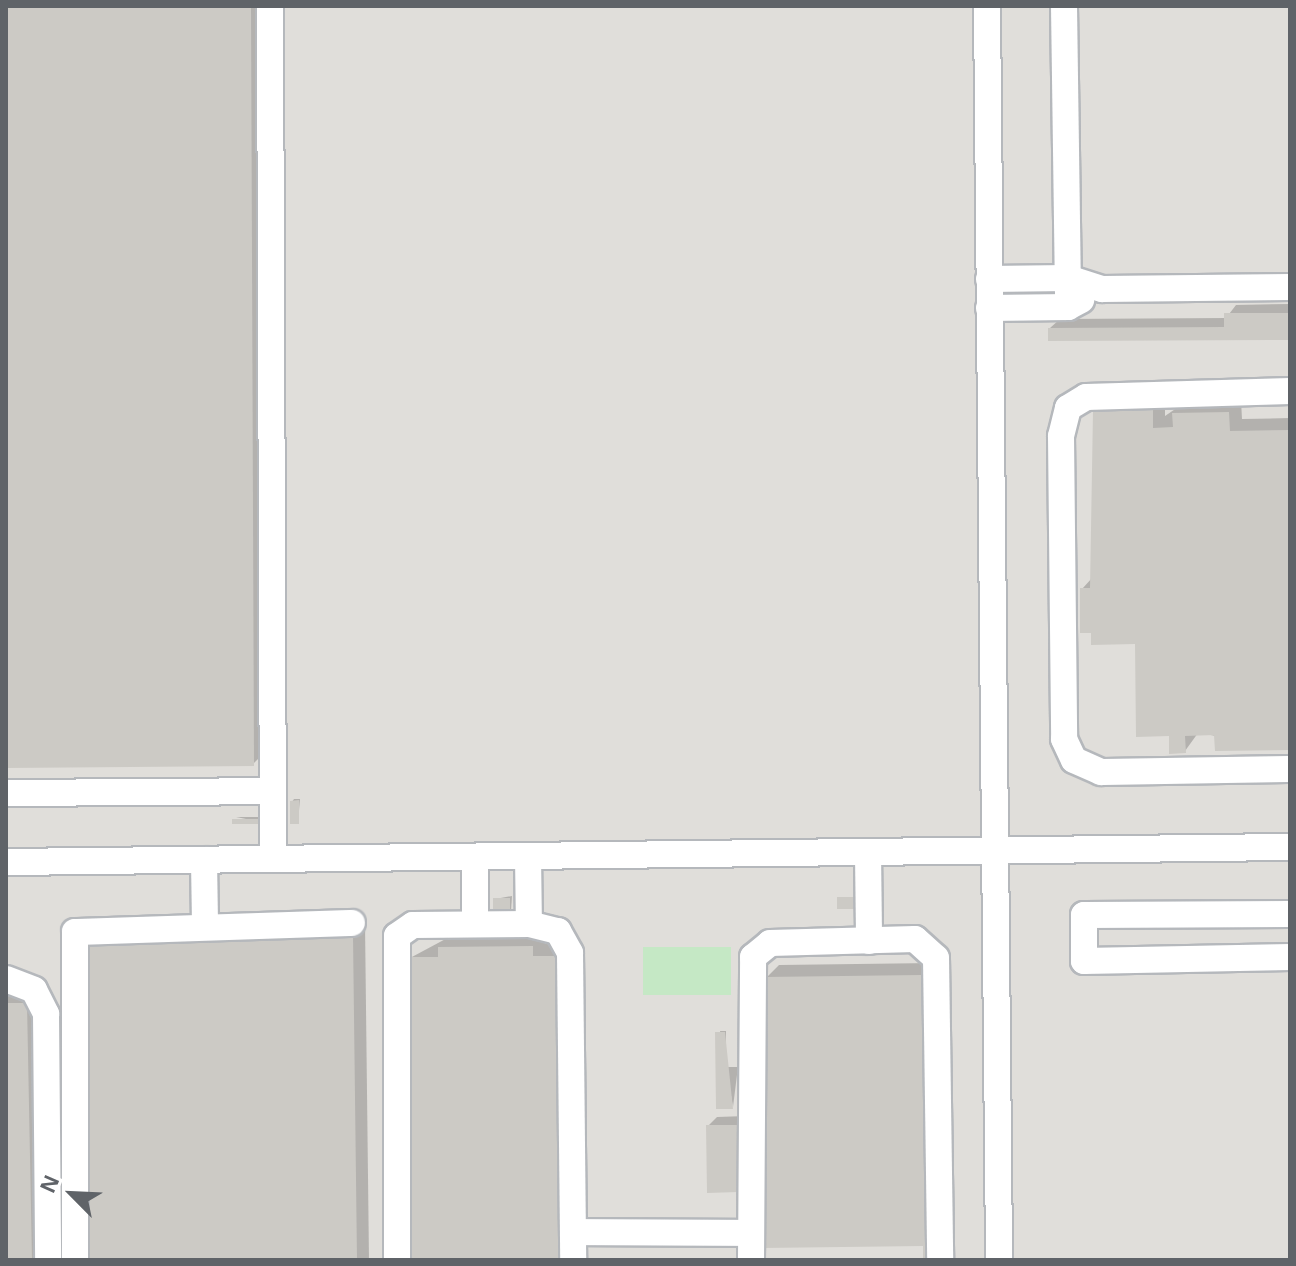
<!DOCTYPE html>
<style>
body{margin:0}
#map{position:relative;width:1296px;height:1266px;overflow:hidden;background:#f1efe8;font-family:Arial,sans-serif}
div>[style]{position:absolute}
.industrial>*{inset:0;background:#e0deda}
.green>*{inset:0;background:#c5e8c5}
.shadow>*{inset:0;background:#0003}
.building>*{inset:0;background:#cccac5}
.roads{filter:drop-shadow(2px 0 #b5b8bc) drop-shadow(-2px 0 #b5b8bc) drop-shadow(0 2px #b5b8bc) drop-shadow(0 -2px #b5b8bc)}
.minor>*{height:26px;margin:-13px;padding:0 13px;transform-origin:13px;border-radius:13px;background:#fff}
span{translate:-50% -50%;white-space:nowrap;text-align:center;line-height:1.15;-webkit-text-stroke:8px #fff;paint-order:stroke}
.frame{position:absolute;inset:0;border:8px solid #5f6368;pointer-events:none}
.north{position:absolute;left:32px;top:1154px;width:80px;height:80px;-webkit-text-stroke:6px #fff;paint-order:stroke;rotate:294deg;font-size:22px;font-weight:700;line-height:32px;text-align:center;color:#5f6368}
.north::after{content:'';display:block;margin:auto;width:28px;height:36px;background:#5f6368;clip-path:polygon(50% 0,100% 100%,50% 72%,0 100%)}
</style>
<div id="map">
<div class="industrial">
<i style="clip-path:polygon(6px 6px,1290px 6px,1290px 1260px,6px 1260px)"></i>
</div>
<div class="green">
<i style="clip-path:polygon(643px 947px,731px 947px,731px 995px,643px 995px)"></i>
</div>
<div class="shadow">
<i style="clip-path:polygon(6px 6px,263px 6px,266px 751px,253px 764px,6px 766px)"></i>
<i style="clip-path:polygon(1290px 304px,1290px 338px,1050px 328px,1060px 319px,1226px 318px,1236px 305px)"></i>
<i style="clip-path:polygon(1165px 397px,1165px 416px,1187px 401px,1241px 400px,1242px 419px,1290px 418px,1290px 748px,1198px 733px,1185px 751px,1171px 734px,1137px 642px,1093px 631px,1082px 589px,1092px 578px,1095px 412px,1108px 399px)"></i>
<i style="clip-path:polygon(294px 799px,300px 799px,298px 822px,292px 802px)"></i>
<i style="clip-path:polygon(236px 817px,263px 817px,261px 822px)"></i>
<i style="clip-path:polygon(512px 896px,511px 911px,509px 914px,495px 899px)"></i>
<i style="clip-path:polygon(365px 923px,369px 1260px,89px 1260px,98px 928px)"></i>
<i style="clip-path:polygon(545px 934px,545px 944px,573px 944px,411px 1260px,410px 958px,453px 935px)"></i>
<i style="clip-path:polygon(933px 963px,925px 1260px,925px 1244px,754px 1213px,768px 1199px,766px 978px,779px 965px)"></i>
<i style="clip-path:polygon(6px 990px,39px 991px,44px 1260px,6px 1260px)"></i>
<i style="clip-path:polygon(720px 1031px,726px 1031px,726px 1067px,738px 1067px,733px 1107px)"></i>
<i style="clip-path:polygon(746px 1116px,747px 1181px,737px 1190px,708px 1126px,717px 1117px)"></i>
</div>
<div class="building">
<i style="clip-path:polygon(6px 6px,251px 6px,254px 766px,6px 768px)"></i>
<i style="clip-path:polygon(1224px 313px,1290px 313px,1290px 340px,1048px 341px,1048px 328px,1224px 327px)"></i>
<i style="clip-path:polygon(1153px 409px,1153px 428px,1173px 427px,1172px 413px,1229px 412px,1230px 431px,1290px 430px,1290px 750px,1215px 751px,1214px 735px,1185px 736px,1186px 753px,1169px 754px,1169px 736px,1136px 737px,1135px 644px,1091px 645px,1091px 633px,1080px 633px,1080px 588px,1090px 588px,1093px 411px)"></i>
<i style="clip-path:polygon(299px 800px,299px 824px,290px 824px,290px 801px)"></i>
<i style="clip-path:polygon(232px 819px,262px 819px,262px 824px,232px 824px)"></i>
<i style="clip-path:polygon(837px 897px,862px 897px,862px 909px,837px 909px)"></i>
<i style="clip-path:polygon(493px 898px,510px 898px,510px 915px,493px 915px)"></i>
<i style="clip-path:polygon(353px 935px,357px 1260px,87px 1260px,83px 940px)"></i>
<i style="clip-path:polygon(533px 946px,533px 956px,561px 956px,562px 1260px,409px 1260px,408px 957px,438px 957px,438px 947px)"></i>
<i style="clip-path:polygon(921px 975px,921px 987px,932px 987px,934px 1260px,923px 1260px,923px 1246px,752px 1248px,752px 1212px,766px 1212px,764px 977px)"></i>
<i style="clip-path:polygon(6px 1003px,27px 1003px,32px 1260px,6px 1260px)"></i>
<i style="clip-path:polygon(715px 1032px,725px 1032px,733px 1109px,716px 1109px)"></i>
<i style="clip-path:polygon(706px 1125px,738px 1125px,738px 1192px,707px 1193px)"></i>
</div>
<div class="roads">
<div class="minor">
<i style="left:270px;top:6px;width:853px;rotate:89.8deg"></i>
<i style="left:987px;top:6px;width:1254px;rotate:89.45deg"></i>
<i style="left:1064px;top:6px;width:301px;rotate:89.2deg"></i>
<i style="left:989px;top:279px;width:79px;rotate:-0.7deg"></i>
<i style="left:1068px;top:278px;width:36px;rotate:18deg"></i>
<i style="left:1102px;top:289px;width:188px;rotate:-0.6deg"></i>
<i style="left:989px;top:308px;width:79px;rotate:-0.7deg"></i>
<i style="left:1068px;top:307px;width:15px;rotate:-28deg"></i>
<i style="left:1290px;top:391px;width:204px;rotate:178.3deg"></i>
<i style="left:1086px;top:397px;width:21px;rotate:149deg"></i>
<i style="left:1068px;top:408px;width:29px;rotate:104deg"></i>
<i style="left:1061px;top:436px;width:303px;rotate:89.4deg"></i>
<i style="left:1064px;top:739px;width:23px;rotate:65deg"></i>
<i style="left:1074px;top:760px;width:30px;rotate:24deg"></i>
<i style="left:1101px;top:772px;width:189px;rotate:-0.9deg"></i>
<i style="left:6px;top:793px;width:267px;rotate:-0.4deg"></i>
<i style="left:868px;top:853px;width:88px;rotate:89.3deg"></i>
<i style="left:528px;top:856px;width:68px;rotate:89.2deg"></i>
<i style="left:475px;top:857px;width:67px;rotate:90deg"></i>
<i style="left:204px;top:860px;width:65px;rotate:89.1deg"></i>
<i style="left:6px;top:862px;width:1284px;rotate:-0.67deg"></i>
<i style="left:1290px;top:914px;width:206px;rotate:179.7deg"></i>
<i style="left:1084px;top:915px;width:46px;rotate:90deg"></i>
<i style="left:1084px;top:961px;width:206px;rotate:-1.1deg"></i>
<i style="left:6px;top:979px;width:30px;rotate:21deg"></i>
<i style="left:34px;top:990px;width:27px;rotate:63deg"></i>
<i style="left:46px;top:1014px;width:246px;rotate:89.5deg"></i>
<i style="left:573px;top:1232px;width:178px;rotate:0.3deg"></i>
<i style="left:75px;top:1260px;width:328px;rotate:-90deg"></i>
<i style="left:75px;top:932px;width:277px;rotate:-1.9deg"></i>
<i style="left:397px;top:1260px;width:324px;rotate:-90deg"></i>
<i style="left:397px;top:936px;width:19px;rotate:-35deg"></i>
<i style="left:413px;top:925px;width:116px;rotate:-0.5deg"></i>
<i style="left:529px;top:924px;width:30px;rotate:14deg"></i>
<i style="left:558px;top:931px;width:25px;rotate:61deg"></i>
<i style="left:570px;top:953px;width:307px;rotate:89.4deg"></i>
<i style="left:751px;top:1260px;width:303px;rotate:-89.6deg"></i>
<i style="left:753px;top:957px;width:22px;rotate:-39deg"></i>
<i style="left:770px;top:943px;width:145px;rotate:-1.6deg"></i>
<i style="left:915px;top:939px;width:28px;rotate:42deg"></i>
<i style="left:936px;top:958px;width:302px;rotate:89.2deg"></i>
</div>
</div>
<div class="frame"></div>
<div class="north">N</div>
</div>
